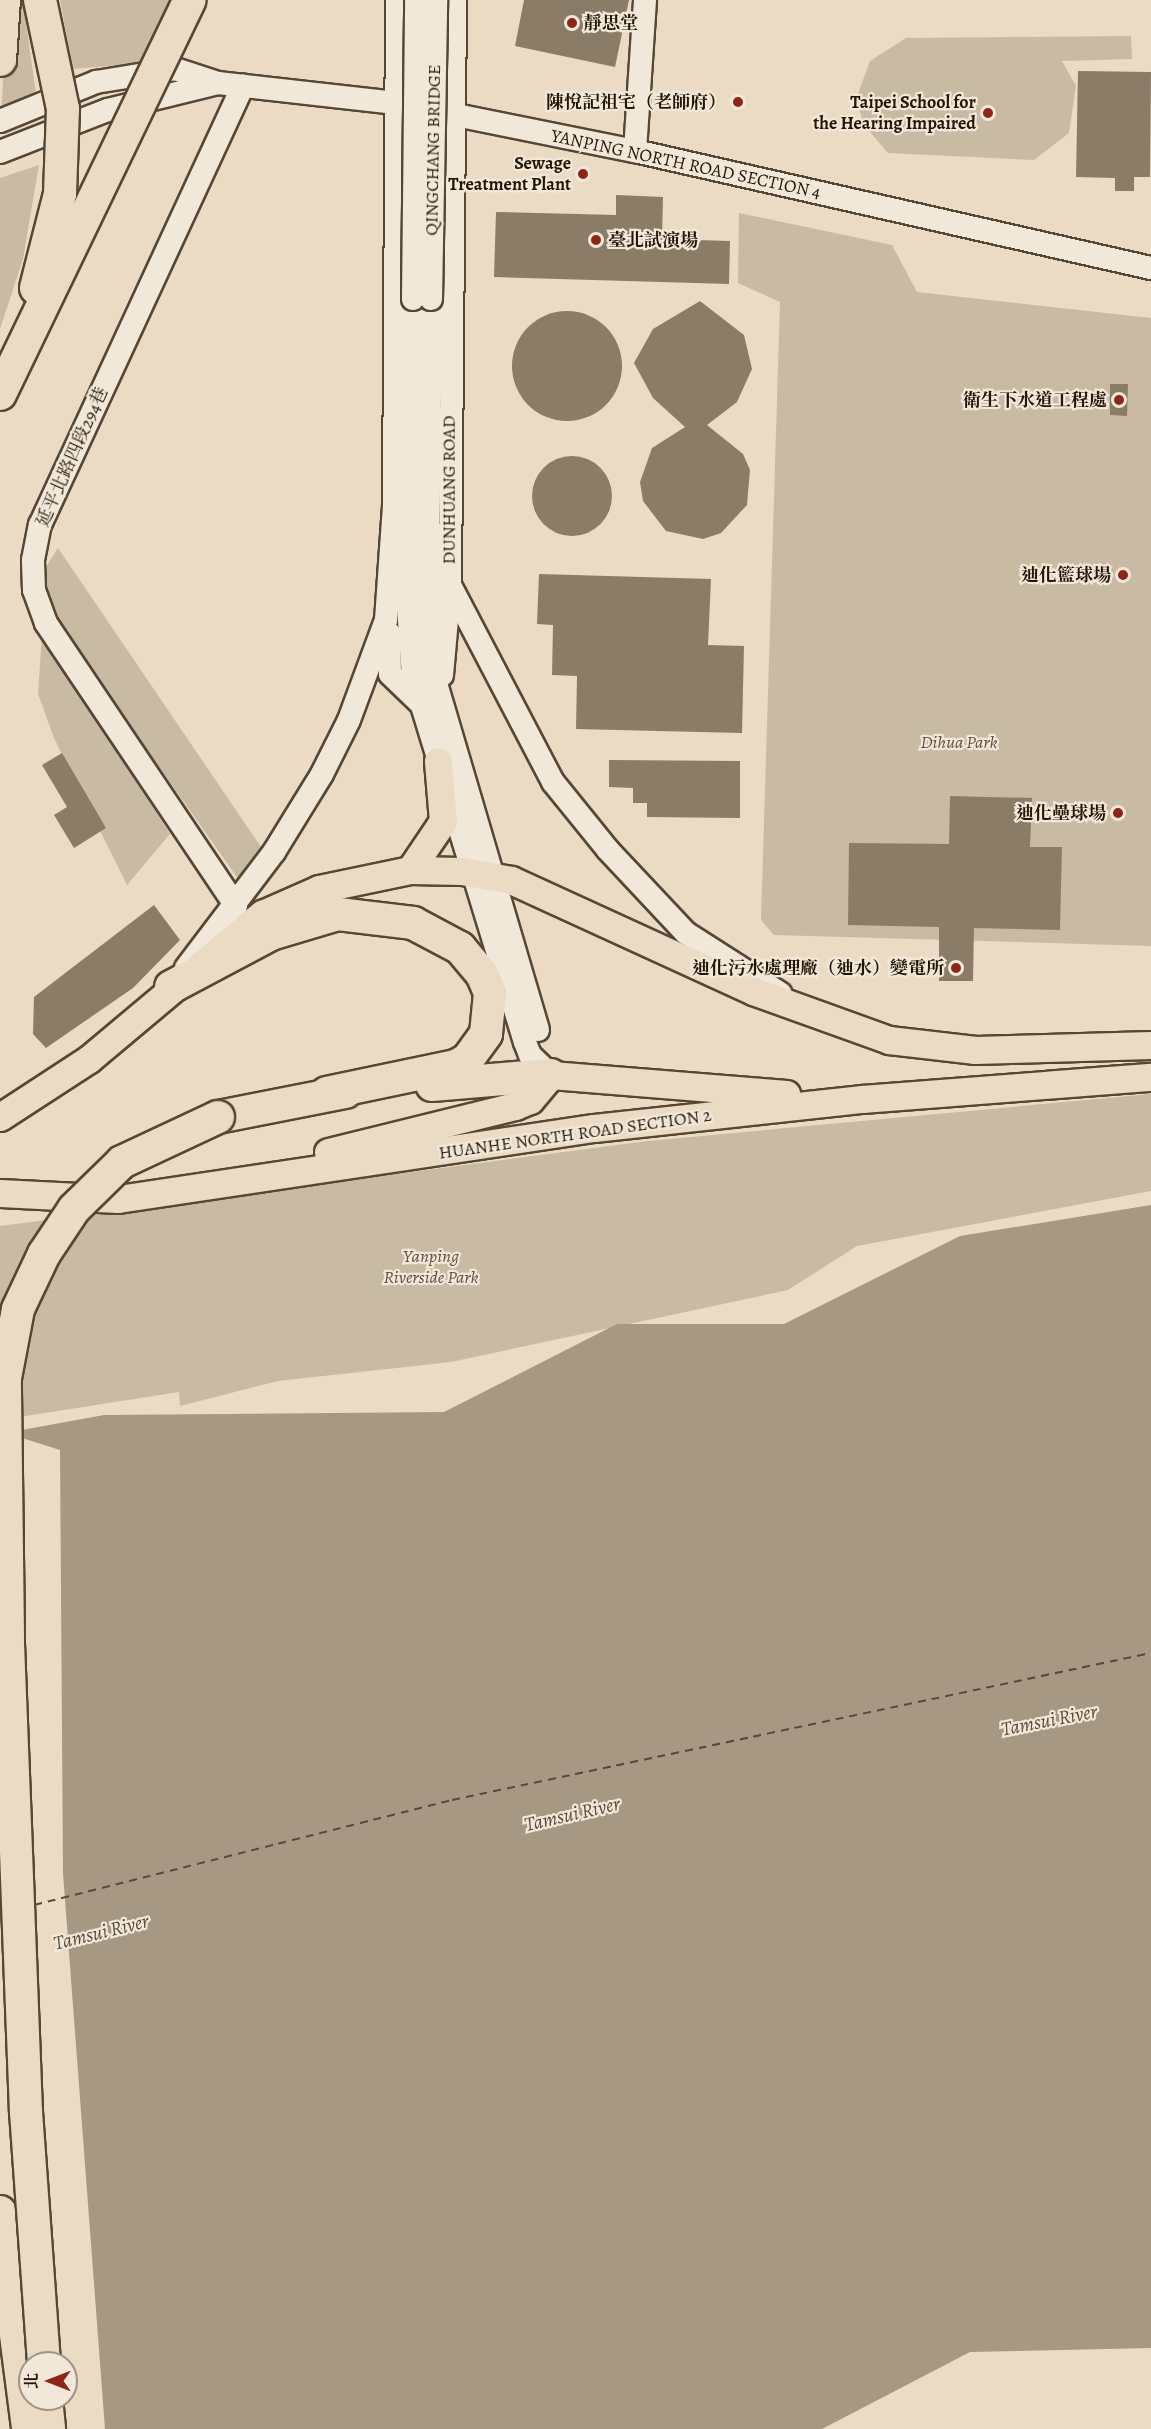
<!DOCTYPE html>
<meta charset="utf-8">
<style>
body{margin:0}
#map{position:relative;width:1151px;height:2429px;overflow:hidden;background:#ebdbc4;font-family:Alegreya,"Noto Serif TC",serif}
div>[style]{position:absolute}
.green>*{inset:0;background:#c9baa4}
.water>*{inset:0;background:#a79883}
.pier>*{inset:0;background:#ebdbc4}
.ferry>*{height:1.5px;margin-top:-0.75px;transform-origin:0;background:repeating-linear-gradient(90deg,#584a37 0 8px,transparent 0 14px)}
.building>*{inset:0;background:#8b7c68}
.round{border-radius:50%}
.roads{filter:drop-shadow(2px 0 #564735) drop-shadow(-2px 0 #564735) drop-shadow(0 2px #564735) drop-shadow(0 -2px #564735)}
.minor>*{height:22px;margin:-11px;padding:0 11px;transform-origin:11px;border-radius:11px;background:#f2e8d9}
.major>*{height:27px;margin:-13.5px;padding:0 13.5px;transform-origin:13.5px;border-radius:13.5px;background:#ebdbc4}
.highway>*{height:32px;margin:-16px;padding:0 16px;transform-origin:16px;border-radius:16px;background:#ebdbc4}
.bridges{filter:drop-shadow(2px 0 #564735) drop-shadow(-2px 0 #564735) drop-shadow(0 2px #564735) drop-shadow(0 -2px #564735)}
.minor-bridge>*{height:22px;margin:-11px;padding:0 11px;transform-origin:11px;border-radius:11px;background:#f2e8d9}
.highway-bridge>*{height:32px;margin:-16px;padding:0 16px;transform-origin:16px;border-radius:16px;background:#ebdbc4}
.dots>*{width:16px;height:16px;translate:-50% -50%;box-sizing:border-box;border:3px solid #f2e8d9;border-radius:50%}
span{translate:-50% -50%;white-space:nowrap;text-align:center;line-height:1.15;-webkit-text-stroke:4.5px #f2e8d9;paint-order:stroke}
.poi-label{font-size:18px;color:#241605;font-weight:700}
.left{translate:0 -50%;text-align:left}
.right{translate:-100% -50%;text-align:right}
.street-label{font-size:18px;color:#241605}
.park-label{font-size:18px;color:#5e4f3d;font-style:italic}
.water-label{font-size:20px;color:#584a37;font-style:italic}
.north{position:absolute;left:18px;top:2351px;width:60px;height:60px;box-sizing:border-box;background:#f2e8d9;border:2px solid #a09484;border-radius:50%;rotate:270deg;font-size:16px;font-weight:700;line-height:24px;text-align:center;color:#241605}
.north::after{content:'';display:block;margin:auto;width:21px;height:27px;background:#8f2418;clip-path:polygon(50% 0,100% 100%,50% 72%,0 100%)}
</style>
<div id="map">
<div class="green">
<i style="clip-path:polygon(8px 0,23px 0,38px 109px,0 131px)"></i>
<i style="clip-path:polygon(60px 0,173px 0,145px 63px,73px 69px)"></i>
<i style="clip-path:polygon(1131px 36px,1132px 59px,1062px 61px,1076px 86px,1069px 133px,1034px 160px,888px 153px,864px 125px,856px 99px,870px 61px,906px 38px)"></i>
<i style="clip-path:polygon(39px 165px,23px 259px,0 329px,0 178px)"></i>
<i style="clip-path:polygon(739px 213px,892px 245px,917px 292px,1151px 318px,1151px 946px,774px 935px,761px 920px,780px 302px,738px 283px)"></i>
<i style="clip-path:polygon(58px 548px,263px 850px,239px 880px,66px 635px,40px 576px)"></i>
<i style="clip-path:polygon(42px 635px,170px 834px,127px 885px,54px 738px,38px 694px)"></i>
<i style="clip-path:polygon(1151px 1094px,1151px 1191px,857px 1246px,788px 1290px,451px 1362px,278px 1381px,180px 1406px,179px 1392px,0 1420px,0 1226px,648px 1141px)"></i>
</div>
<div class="water">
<i style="clip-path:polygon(evenodd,1151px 1205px,1151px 2348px,970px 2352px,822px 2429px,0 2429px,0 1434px,104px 1415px,444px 1412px,617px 1324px,784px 1324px,960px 1236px,1151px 1205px,30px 2363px,66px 2363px,66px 2399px,30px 2399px,30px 2363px)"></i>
</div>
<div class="pier">
<i style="clip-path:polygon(evenodd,0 1431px,60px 1450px,63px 1873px,105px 2429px,0 2429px,0 1431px,30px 2363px,66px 2363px,66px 2399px,30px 2399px,30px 2363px)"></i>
</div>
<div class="ferry">
<i style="left:34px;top:1905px;width:431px;rotate:-14.1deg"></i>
<i style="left:452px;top:1800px;width:714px;rotate:-11.88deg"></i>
</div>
<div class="building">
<i style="clip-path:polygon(524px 0,629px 0,615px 67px,515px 46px)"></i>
<i style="clip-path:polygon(1078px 71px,1151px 72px,1150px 177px,1134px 177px,1134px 191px,1115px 191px,1115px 178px,1076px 177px)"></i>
<i style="clip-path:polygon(616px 195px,663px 197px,662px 239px,730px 241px,729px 284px,494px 277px,496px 212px,616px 215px)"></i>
<i style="clip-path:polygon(700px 301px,744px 335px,752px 369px,737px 402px,707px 425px,743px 454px,750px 470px,747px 505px,721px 533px,703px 539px,666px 531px,643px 501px,640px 482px,652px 448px,685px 427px,653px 398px,634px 363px,653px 329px)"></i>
<i class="round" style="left:512px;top:311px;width:110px;height:110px"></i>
<i style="clip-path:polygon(1110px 384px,1128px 384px,1127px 416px,1110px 415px)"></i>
<i class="round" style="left:532px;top:456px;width:80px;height:80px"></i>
<i style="clip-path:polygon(539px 574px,711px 579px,708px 645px,744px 646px,742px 733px,576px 729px,577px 676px,552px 675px,553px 625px,537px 624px)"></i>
<i style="clip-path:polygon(62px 753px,106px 828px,74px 848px,54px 815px,67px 807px,42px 765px)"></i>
<i style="clip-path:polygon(609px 760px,740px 761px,740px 818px,647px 817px,647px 803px,633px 803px,633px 788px,609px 787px)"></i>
<i style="clip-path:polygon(950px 796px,1032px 798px,1030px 847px,1062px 847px,1060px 930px,974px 928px,973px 981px,939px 981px,939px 927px,848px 925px,849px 843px,949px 844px)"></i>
<i style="clip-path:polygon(154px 905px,180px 940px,133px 988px,46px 1048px,33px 1034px,34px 997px)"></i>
</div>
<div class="roads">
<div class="minor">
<i style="left:455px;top:0;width:585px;rotate:90.49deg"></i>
<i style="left:450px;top:585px;width:222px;rotate:62.4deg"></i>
<i style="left:553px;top:782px;width:87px;rotate:51deg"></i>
<i style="left:608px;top:850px;width:114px;rotate:46.8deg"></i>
<i style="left:686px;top:933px;width:112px;rotate:32.6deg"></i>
<i style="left:0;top:121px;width:104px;rotate:-22.1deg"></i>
<i style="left:96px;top:82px;width:80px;rotate:-9.3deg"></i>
<i style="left:175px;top:69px;width:45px;rotate:18deg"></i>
<i style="left:218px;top:83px;width:179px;rotate:6.4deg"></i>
<i style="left:396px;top:103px;width:244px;rotate:11.4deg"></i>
<i style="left:635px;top:151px;width:529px;rotate:12.78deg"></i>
<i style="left:635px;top:151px;width:151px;rotate:-86.2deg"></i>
<i style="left:0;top:152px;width:116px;rotate:-21.3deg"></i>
<i style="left:108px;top:110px;width:113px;rotate:-13.8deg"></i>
<i style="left:413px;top:299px;width:308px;rotate:90.9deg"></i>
<i style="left:408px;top:607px;width:69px;rotate:85.9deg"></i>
<i style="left:413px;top:676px;width:383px;rotate:73deg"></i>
<i style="left:525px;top:1042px;width:14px;rotate:69deg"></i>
<i style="left:530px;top:1055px;width:29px;rotate:44deg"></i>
<i style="left:431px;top:299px;width:308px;rotate:90.6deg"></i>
<i style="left:428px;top:607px;width:66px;rotate:85.7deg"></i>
<i style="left:433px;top:673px;width:372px;rotate:73.6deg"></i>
<i style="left:389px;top:633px;width:41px;rotate:88.6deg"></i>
<i style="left:390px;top:674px;width:43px;rotate:44.1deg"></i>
<i style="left:442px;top:675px;width:90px;rotate:-84.9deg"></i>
<i style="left:236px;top:906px;width:341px;rotate:-123.9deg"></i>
<i style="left:46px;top:623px;width:35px;rotate:-110deg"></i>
<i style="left:34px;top:590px;width:30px;rotate:-92deg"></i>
<i style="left:33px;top:560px;width:36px;rotate:-79deg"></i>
<i style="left:40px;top:525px;width:484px;rotate:-65.2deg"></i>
<i style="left:186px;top:968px;width:146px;rotate:-52.8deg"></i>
<i style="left:274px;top:852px;width:92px;rotate:-58.4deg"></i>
<i style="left:322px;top:774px;width:60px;rotate:-63.4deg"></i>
<i style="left:349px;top:720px;width:107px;rotate:-69.7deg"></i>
<i style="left:386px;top:620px;width:115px;rotate:-86deg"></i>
<i style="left:394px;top:505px;width:505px;rotate:-89.66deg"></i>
</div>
<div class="major">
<i style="left:410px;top:870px;width:59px;rotate:-56deg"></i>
<i style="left:443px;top:821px;width:60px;rotate:-94.8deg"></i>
<i style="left:0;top:1117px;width:106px;rotate:-33.1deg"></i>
<i style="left:89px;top:1059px;width:226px;rotate:-40deg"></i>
<i style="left:262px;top:914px;width:62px;rotate:-23.7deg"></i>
<i style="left:319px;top:889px;width:93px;rotate:-11.8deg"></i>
<i style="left:410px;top:870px;width:52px;rotate:1.1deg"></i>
<i style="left:462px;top:871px;width:50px;rotate:10.4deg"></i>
<i style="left:511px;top:880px;width:266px;rotate:24.6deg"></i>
<i style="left:753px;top:991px;width:145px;rotate:19.8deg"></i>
<i style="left:889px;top:1040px;width:87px;rotate:6.6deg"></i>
<i style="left:975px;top:1050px;width:176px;rotate:-1.6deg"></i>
<i style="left:328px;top:1152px;width:193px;rotate:-13.8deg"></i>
<i style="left:515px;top:1106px;width:16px;rotate:-22deg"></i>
<i style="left:530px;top:1100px;width:33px;rotate:-50deg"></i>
<i style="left:551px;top:1075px;width:236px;rotate:4.6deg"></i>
<i style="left:0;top:1193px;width:118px;rotate:2.9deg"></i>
<i style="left:118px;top:1199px;width:481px;rotate:-8.5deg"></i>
<i style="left:594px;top:1128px;width:270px;rotate:-6.2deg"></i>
<i style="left:862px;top:1099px;width:290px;rotate:-4.4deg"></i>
</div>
<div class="highway">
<i style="left:0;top:60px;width:60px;rotate:-86.2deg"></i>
<i style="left:171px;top:987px;width:113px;rotate:-27.9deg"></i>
<i style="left:271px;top:934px;width:70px;rotate:-16.6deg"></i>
<i style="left:338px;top:914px;width:76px;rotate:6.8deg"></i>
<i style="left:413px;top:923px;width:53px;rotate:28deg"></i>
<i style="left:460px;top:948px;width:34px;rotate:50deg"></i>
<i style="left:482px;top:974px;width:21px;rotate:67deg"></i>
<i style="left:490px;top:993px;width:41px;rotate:95.6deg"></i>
<i style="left:486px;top:1034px;width:31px;rotate:126deg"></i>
<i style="left:468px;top:1059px;width:14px;rotate:150deg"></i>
<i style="left:456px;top:1066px;width:132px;rotate:168.2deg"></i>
<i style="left:432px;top:1085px;width:119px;rotate:-4.8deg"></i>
<i style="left:218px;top:1117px;width:130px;rotate:-11.1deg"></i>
<i style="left:0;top:2212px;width:219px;rotate:82.6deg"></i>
<i style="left:46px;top:2399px;width:30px;rotate:84deg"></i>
</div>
</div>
<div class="bridges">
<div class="minor-bridge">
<i style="left:413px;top:299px;width:299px;rotate:-89.4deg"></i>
<i style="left:431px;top:299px;width:299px;rotate:-89deg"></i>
</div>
<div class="highway-bridge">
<i style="left:36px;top:288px;width:97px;rotate:-75.7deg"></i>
<i style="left:60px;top:194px;width:85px;rotate:-88deg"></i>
<i style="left:63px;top:109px;width:111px;rotate:-101.9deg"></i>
<i style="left:0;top:394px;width:437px;rotate:-64.3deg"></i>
<i style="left:44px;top:2363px;width:252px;rotate:-94.1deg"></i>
<i style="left:26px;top:2112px;width:476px;rotate:-92.2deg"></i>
<i style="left:8px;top:1636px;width:258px;rotate:-90.7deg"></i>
<i style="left:5px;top:1378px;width:70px;rotate:-79.3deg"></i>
<i style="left:18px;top:1309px;width:61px;rotate:-64.7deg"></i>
<i style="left:44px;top:1254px;width:54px;rotate:-56.3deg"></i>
<i style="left:74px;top:1209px;width:67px;rotate:-44.4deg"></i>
<i style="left:122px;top:1162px;width:106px;rotate:-25.1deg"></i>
</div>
</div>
<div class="dots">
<i style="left:572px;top:23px;background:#8f2418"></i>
<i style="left:738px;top:102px;background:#8f2418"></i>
<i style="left:988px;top:113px;background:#8f2418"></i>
<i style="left:583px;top:174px;background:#8f2418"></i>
<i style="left:596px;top:240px;background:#8f2418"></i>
<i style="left:1119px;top:400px;background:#8f2418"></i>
<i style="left:1123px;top:575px;background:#8f2418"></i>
<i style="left:1118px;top:813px;background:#8f2418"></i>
<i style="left:956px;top:968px;background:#8f2418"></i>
</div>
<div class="poi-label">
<span class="left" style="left:584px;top:23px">靜思堂</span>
<span class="right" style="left:726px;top:102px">陳悅記祖宅（老師府）</span>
<span class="right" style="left:976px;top:113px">Taipei School for<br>the Hearing Impaired</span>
<span class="right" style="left:571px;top:174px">Sewage<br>Treatment Plant</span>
<span class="left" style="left:608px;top:240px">臺北試演場</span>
<span class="right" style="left:1107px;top:400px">衛生下水道工程處</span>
<span class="right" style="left:1111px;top:575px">迪化籃球場</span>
<span class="right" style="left:1106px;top:813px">迪化壘球場</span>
<span class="right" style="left:944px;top:968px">迪化污水處理廠（迪水）變電所</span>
</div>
<div class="street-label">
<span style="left:433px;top:150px;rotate:-89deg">QINGCHANG BRIDGE</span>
<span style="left:686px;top:164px;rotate:12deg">YANPING NORTH ROAD SECTION 4</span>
<span style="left:72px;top:457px;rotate:-66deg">延平北路四段294巷</span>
<span style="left:449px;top:490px;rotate:-90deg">DUNHUANG ROAD</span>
<span style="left:575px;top:1134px;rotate:-8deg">HUANHE NORTH ROAD SECTION 2</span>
</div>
<div class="park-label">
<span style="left:959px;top:742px">Dihua Park</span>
<span style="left:431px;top:1267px">Yanping<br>Riverside Park</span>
</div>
<div class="water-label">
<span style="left:1049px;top:1720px;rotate:-11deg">Tamsui River</span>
<span style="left:572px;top:1814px;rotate:-13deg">Tamsui River</span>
<span style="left:101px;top:1932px;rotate:-14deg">Tamsui River</span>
</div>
<div class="north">北</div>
</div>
